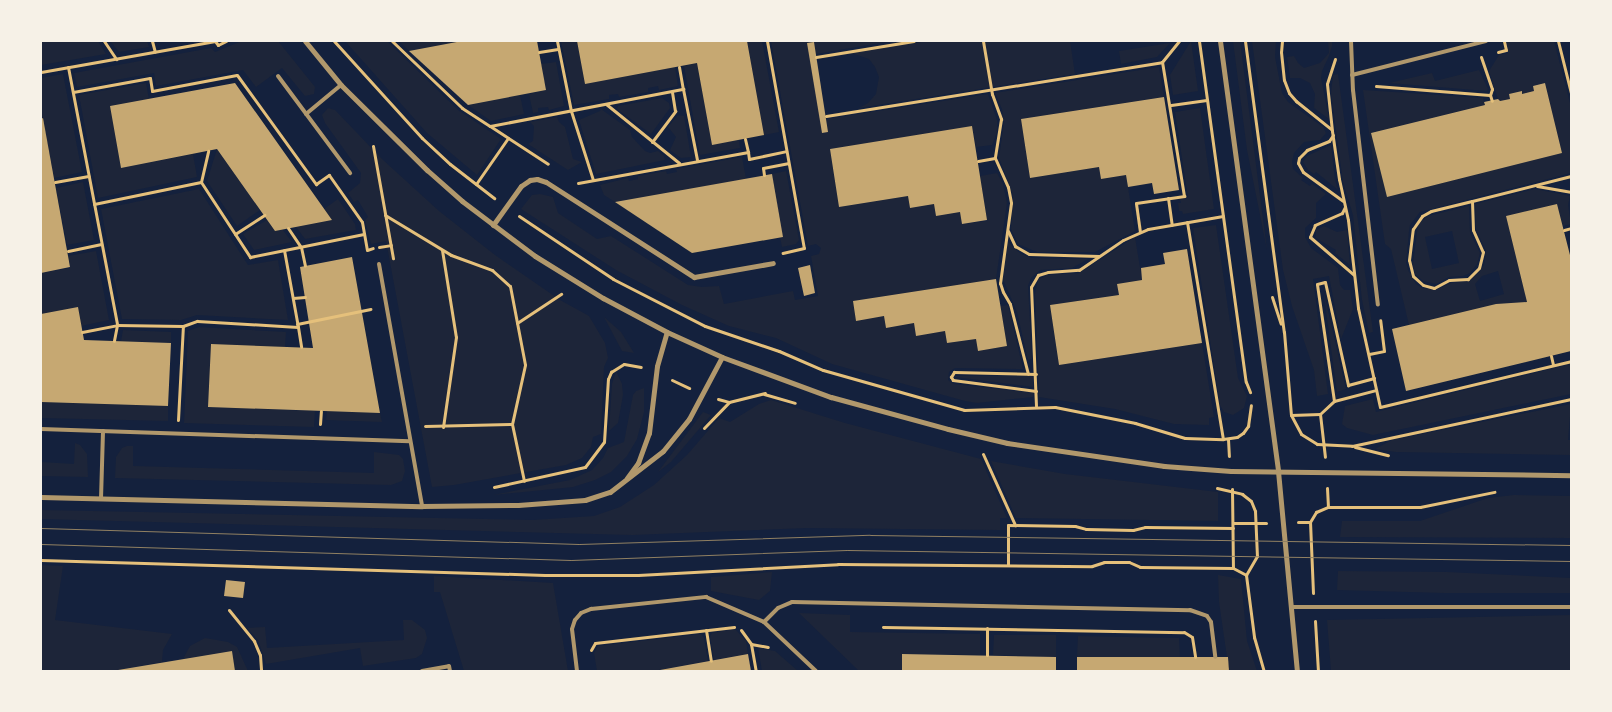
<!DOCTYPE html>
<style>
body{margin:0}
#map{position:relative;width:1612px;height:712px;overflow:hidden;background:#14213d;font-family:"DejaVu Sans",sans-serif}
div>[style]{position:absolute}
.green>*{inset:0;background:#1d2539}
.building>*{inset:0;background:#c6a872}
.path>*{height:3px;margin:-1.5px;padding:0 1.5px;transform-origin:1.5px;border-radius:1.5px;background:#e5c07b}
.service>*{height:4px;margin:-2px;padding:0 2px;transform-origin:2px;border-radius:2px;background:#b1986c}
.minor>*{height:5px;margin:-2.5px;padding:0 2.5px;transform-origin:2.5px;border-radius:2.5px;background:#b1986c}
.tram>*{height:1px;margin:-0.5px;padding:0 0.5px;transform-origin:0.5px;border-radius:0.5px;background:#918062}
span{translate:-50% -50%;white-space:nowrap;text-align:center;line-height:1.15;-webkit-text-stroke:4.5px #f6f1e7;paint-order:stroke}
.frame{position:absolute;inset:0;border:42px solid #f6f1e7;pointer-events:none}
</style>
<div id="map">
<div class="green">
<i style="clip-path:polygon(41px 41px,98px 41px,106px 54px,41px 65px)"></i>
<i style="clip-path:polygon(110px 41px,147px 41px,149px 47px,119px 52px)"></i>
<i style="clip-path:polygon(242px 41px,278px 41px,315px 87px,314px 94px,305px 96px,282px 68px,256px 87px,243px 70px,156px 86px,154px 73px,77px 87px,74px 73px,211px 48px,215px 52px)"></i>
<i style="clip-path:polygon(345px 41px,387px 41px,458px 110px,501px 139px,477px 175px,427px 133px)"></i>
<i style="clip-path:polygon(399px 41px,462px 41px,409px 51px)"></i>
<i style="clip-path:polygon(561px 41px,577px 41px,585px 84px,675px 67px,678px 86px,659px 90px,658px 86px,648px 88px,648px 92px,619px 97px,618px 94px,609px 95px,609px 99px,574px 105px)"></i>
<i style="clip-path:polygon(747px 41px,762px 41px,779px 132px,764px 135px)"></i>
<i style="clip-path:polygon(771px 41px,891px 41px,816px 54px,807px 43px,822px 133px,828px 132px,826px 119px,988px 94px,997px 120px,997px 132px,992px 145px,976px 147px,972px 127px,830px 149px,839px 207px,908px 196px,910px 208px,934px 204px,936px 216px,960px 212px,963px 224px,987px 221px,980px 176px,997px 173px,1003px 184px,1007px 203px,996px 279px,854px 301px,856px 320px,884px 316px,886px 328px,914px 323px,916px 335px,945px 331px,947px 343px,976px 339px,978px 351px,1007px 346px,1000px 306px,1008px 305px,1023px 369px,955px 368px,949px 372px,948px 380px,954px 384px,1033px 393px,1033px 397px,977px 403px,965px 401px,832px 364px,776px 338px,729px 326px,682px 305px,616px 270px,521px 209px,532px 195px,540px 194px,553px 197px,558px 213px,597px 239px,611px 236px,688px 285px,702px 287px,719px 286px,724px 304px,793px 291px,795px 300px,818px 296px,811px 256px,819px 254px,821px 248px,816px 244px,808px 246px)"></i>
<i style="clip-path:polygon(928px 41px,1070px 41px,1075px 74px,859px 108px,868px 103px,876px 94px,879px 77px,875px 67px,869px 59px,851px 53px)"></i>
<i style="clip-path:polygon(1191px 41px,1198px 91px,1173px 95px,1170px 75px)"></i>
<i style="clip-path:polygon(1233px 41px,1240px 41px,1267px 250px,1247px 150px)"></i>
<i style="clip-path:polygon(1252px 41px,1276px 41px,1275px 57px,1282px 93px,1288px 102px,1323px 127px,1326px 133px,1320px 140px,1304px 142px,1294px 153px,1292px 162px,1293px 169px,1303px 178px,1301px 180px,1310px 186px,1312px 184px,1326px 194px,1316px 203px,1316px 218px,1305px 228px,1305px 237px,1311px 248px,1338px 268px,1340px 285px,1344px 290px,1350px 290px,1353px 309px,1341px 339px,1329px 276px,1313px 279px,1328px 394px,1317px 396px,1314px 370px,1292px 306px,1283px 270px)"></i>
<i style="clip-path:polygon(1328px 41px,1332px 41px,1332px 46px,1329px 56px,1322px 71px,1321px 78px,1329px 119px,1314px 108px,1315px 94px,1310px 83px,1300px 78px,1290px 78px,1287px 57px,1294px 56px,1298px 63px,1304px 68px,1320px 63px,1329px 53px)"></i>
<i style="clip-path:polygon(evenodd,1507px 41px,1554px 41px,1571px 107px,1571px 173px,1420px 212px,1410px 225px,1409px 231px,1406px 263px,1408px 270px,1416px 284px,1422px 288px,1435px 290px,1451px 283px,1469px 281px,1479px 272px,1484px 265px,1486px 251px,1476px 230px,1475px 204px,1535px 189px,1570px 196px,1568px 205px,1571px 224px,1563px 226px,1557px 204px,1506px 216px,1527px 302px,1496px 304px,1409px 325px,1391px 249px,1385px 244px,1363px 90px,1483px 98px,1485px 105px,1371px 133px,1387px 197px,1562px 153px,1545px 83px,1533px 86px,1534px 91px,1522px 94px,1521px 91px,1509px 94px,1510px 99px,1500px 101px,1498px 99px,1489px 71px,1499px 55px,1508px 53px,1507px 41px,1498px 271px,1504px 294px,1480px 301px,1475px 284px,1482px 276px,1498px 271px)"></i>
<i style="clip-path:polygon(1170px 43px,1157px 57px,1121px 64px,1119px 51px)"></i>
<i style="clip-path:polygon(556px 62px,564px 106px,549px 110px,548px 107px,538px 108px,538px 112px,533px 113px,529px 94px,546px 90px,541px 64px)"></i>
<i style="clip-path:polygon(697px 63px,712px 144px,739px 140px,740px 148px,700px 155px,684px 66px)"></i>
<i style="clip-path:polygon(1159px 67px,1164px 97px,1021px 119px,1030px 178px,1099px 167px,1101px 179px,1126px 175px,1135px 231px,1095px 252px,1037px 252px,1018px 244px,1011px 229px,1013px 195px,999px 158px,1004px 122px,1002px 109px,995px 93px)"></i>
<i style="clip-path:polygon(1479px 70px,1488px 89px,1487px 91px,1389px 83px,1432px 73px,1435px 81px)"></i>
<i style="clip-path:polygon(63px 74px,82px 172px,54px 178px,43px 119px,41px 119px,41px 78px)"></i>
<i style="clip-path:polygon(1338px 74px,1373px 332px,1369px 333px,1362px 300px,1353px 215px,1343px 182px,1331px 93px,1333px 75px)"></i>
<i style="clip-path:polygon(146px 83px,149px 99px,110px 106px,121px 168px,193px 154px,197px 177px,98px 198px,79px 95px)"></i>
<i style="clip-path:polygon(520px 95px,524px 114px,491px 121px,468px 105px)"></i>
<i style="clip-path:polygon(662px 98px,669px 103px,670px 108px,651px 134px,617px 109px,618px 106px)"></i>
<i style="clip-path:polygon(328px 108px,335px 110px,382px 159px,439px 211px,495px 255px,560px 300px,589px 316px,605px 343px,608px 358px,604px 367px,601px 434px,593px 437px,591px 447px,582px 458px,566px 465px,454px 485px,432px 487px,386px 241px,371px 244px,365px 220px,368px 217px,358px 200px,354px 202px,348px 193px,360px 183px,361px 173px,325px 123px,322px 115px)"></i>
<i style="clip-path:polygon(1200px 108px,1214px 209px,1183px 214px,1182px 211px,1179px 211px,1178px 203px,1181px 203px,1180px 199px,1188px 197px,1175px 112px)"></i>
<i style="clip-path:polygon(601px 109px,630px 130px,632px 137px,645px 151px,650px 153px,658px 151px,664px 156px,665px 160px,596px 174px,579px 120px,600px 111px)"></i>
<i style="clip-path:polygon(678px 115px,684px 116px,691px 157px,681px 158px,670px 150px,676px 137px,668px 127px)"></i>
<i style="clip-path:polygon(557px 117px,559px 122px,565px 127px,573px 159px,582px 162px,568px 170px,528px 144px,533px 141px,534px 126px,530px 122px)"></i>
<i style="clip-path:polygon(1331px 145px,1335px 180px,1338px 190px,1316px 172px,1314px 174px,1308px 170px,1303px 162px,1307px 156px)"></i>
<i style="clip-path:polygon(217px 149px,260px 210px,237px 226px,207px 181px)"></i>
<i style="clip-path:polygon(742px 157px,746px 179px,615px 202px,604px 195px,600px 185px,628px 178px,629px 181px,638px 179px,638px 176px,666px 171px,667px 174px,677px 172px,676px 169px)"></i>
<i style="clip-path:polygon(786px 171px,799px 240px,796px 244px,782px 247px,780px 237px,783px 237px,772px 174px)"></i>
<i style="clip-path:polygon(83px 182px,94px 240px,67px 245px,56px 188px)"></i>
<i style="clip-path:polygon(199px 189px,248px 265px,278px 260px,288px 320px,197px 315px,181px 320px,122px 319px,101px 209px)"></i>
<i style="clip-path:polygon(338px 199px,355px 224px,356px 230px,305px 239px,296px 227px,332px 220px,324px 209px)"></i>
<i style="clip-path:polygon(evenodd,1469px 206px,1470px 233px,1480px 253px,1477px 264px,1470px 273px,1463px 276px,1449px 277px,1436px 284px,1423px 281px,1415px 274px,1413px 264px,1418px 224px,1428px 216px,1469px 206px,1452px 231px,1459px 263px,1432px 269px,1425px 237px,1452px 231px)"></i>
<i style="clip-path:polygon(267px 220px,274px 230px,282px 229px,292px 242px,254px 250px,243px 234px)"></i>
<i style="clip-path:polygon(1216px 225px,1238px 378px,1247px 396px,1244px 408px,1233px 415px,1224px 412px,1220px 405px,1193px 228px)"></i>
<i style="clip-path:polygon(1324px 226px,1337px 232px,1347px 230px,1350px 265px,1335px 253px,1336px 250px,1316px 238px,1316px 230px)"></i>
<i style="clip-path:polygon(1135px 237px,1142px 280px,1117px 284px,1119px 295px,1050px 305px,1059px 365px,1202px 343px,1214px 417px,1209px 418px,1209px 425px,1174px 424px,1115px 409px,1039px 397px,1035px 294px,1038px 280px,1047px 275px,1079px 273px)"></i>
<i style="clip-path:polygon(1008px 242px,1021px 254px,1032px 258px,1088px 259px,1072px 268px,1040px 270px,1031px 278px,1028px 286px,1032px 359px,1028px 360px,1017px 312px,1003px 279px)"></i>
<i style="clip-path:polygon(96px 251px,109px 320px,81px 326px,41px 314px,41px 273px,70px 268px,68px 256px)"></i>
<i style="clip-path:polygon(1323px 289px,1346px 389px,1337px 392px)"></i>
<i style="clip-path:polygon(604px 317px,621px 332px,634px 353px,622px 351px)"></i>
<i style="clip-path:polygon(199px 327px,286px 332px,285px 347px,211px 344px,208px 407px,315px 411px,314px 427px,184px 423px,188px 331px)"></i>
<i style="clip-path:polygon(123px 330px,171px 332px,171px 343px,121px 341px)"></i>
<i style="clip-path:polygon(1571px 364px,1571px 394px,1373px 435px,1347px 428px,1342px 424px,1345px 406px,1373px 399px,1376px 412px)"></i>
<i style="clip-path:polygon(616px 371px,622px 384px,623px 395px,618px 423px,609px 431px,612px 384px)"></i>
<i style="clip-path:polygon(955px 376px,1033px 376px,1033px 387px,955px 377px)"></i>
<i style="clip-path:polygon(644px 388px,644px 412px,637px 439px,627px 456px,611px 472px,595px 480px,573px 487px,493px 495px,570px 480px,592px 470px,603px 458px,608px 448px,624px 442px,633px 395px,636px 391px)"></i>
<i style="clip-path:polygon(771px 400px,845px 423px,981px 459px,1007px 518px,1000px 518px,1000px 530px,807px 528px,632px 535px,41px 519px,41px 510px,533px 520px,594px 516px,620px 507px,654px 485px,687px 455px,719px 418px,730px 422px,759px 404px)"></i>
<i style="clip-path:polygon(41px 402px,168px 406px,168px 421px,41px 418px)"></i>
<i style="clip-path:polygon(1571px 404px,1568px 440px,1571px 440px,1571px 455px,1396px 452px,1375px 449px,1392px 440px)"></i>
<i style="clip-path:polygon(327px 411px,380px 413px,382px 422px,326px 420px)"></i>
<i style="clip-path:polygon(703px 412px,711px 415px,671px 462px,658px 472px)"></i>
<i style="clip-path:polygon(75px 443px,80px 445px,87px 454px,88px 477px,41px 476px,41px 462px,74px 464px)"></i>
<i style="clip-path:polygon(127px 446px,133px 446px,133px 466px,374px 473px,374px 452px,399px 455px,403px 459px,405px 471px,402px 481px,391px 485px,115px 478px,116px 457px,122px 448px)"></i>
<i style="clip-path:polygon(991px 461px,1065px 474px,1218px 492px,1218px 521px,1016px 518px)"></i>
<i style="clip-path:polygon(1514px 495px,1571px 496px,1571px 538px,1340px 537px,1342px 521px,1420px 521px,1488px 498px)"></i>
<i style="clip-path:polygon(41px 565px,63px 566px,55px 620px,172px 634px,163px 650px,162px 662px,112px 671px,41px 671px)"></i>
<i style="clip-path:polygon(1338px 571px,1447px 572px,1571px 578px,1571px 593px,1444px 593px,1337px 590px)"></i>
<i style="clip-path:polygon(772px 572px,770px 591px,759px 600px,711px 591px,711px 577px)"></i>
<i style="clip-path:polygon(1218px 575px,1241px 579px,1247px 641px,1257px 671px,1229px 671px,1219px 602px)"></i>
<i style="clip-path:polygon(434px 576px,553px 583px,568px 671px,464px 671px,440px 592px,434px 592px)"></i>
<i style="clip-path:polygon(799px 613px,850px 615px,850px 632px,980px 634px,980px 655px,903px 654px,902px 671px,859px 671px)"></i>
<i style="clip-path:polygon(1571px 615px,1571px 671px,1331px 671px,1327px 620px)"></i>
<i style="clip-path:polygon(403px 620px,412px 620px,425px 630px,427px 638px,422px 654px,416px 658px,363px 666px,360px 648px,266px 664px,258px 640px,247px 628px,265px 627px,267px 648px,404px 640px)"></i>
<i style="clip-path:polygon(735px 629px,746px 641px,748px 654px,714px 660px,710px 636px,712px 633px)"></i>
<i style="clip-path:polygon(701px 634px,704px 638px,708px 661px,654px 671px,597px 671px,594px 653px,598px 646px)"></i>
<i style="clip-path:polygon(994px 635px,1056px 635px,1056px 657px,993px 655px)"></i>
<i style="clip-path:polygon(1078px 636px,1179px 638px,1180px 657px,1077px 657px)"></i>
<i style="clip-path:polygon(205px 638px,228px 642px,237px 647px,248px 671px,235px 671px,232px 651px,183px 659px,190px 646px)"></i>
<i style="clip-path:polygon(758px 648px,775px 651px,798px 671px,762px 671px)"></i>
</div>
<div class="building">
<i style="clip-path:polygon(462px 41px,537px 41px,546px 90px,468px 105px,409px 51px)"></i>
<i style="clip-path:polygon(577px 41px,747px 41px,764px 135px,712px 145px,697px 63px,585px 84px)"></i>
<i style="clip-path:polygon(814px 42px,828px 132px,822px 133px,807px 43px)"></i>
<i style="clip-path:polygon(235px 83px,332px 220px,275px 231px,217px 149px,121px 168px,110px 106px)"></i>
<i style="clip-path:polygon(1545px 83px,1562px 153px,1387px 197px,1371px 133px,1485px 105px,1484px 102px,1498px 99px,1500px 101px,1510px 99px,1509px 94px,1522px 91px,1522px 94px,1534px 91px,1533px 86px)"></i>
<i style="clip-path:polygon(1164px 97px,1179px 190px,1154px 194px,1152px 183px,1128px 187px,1126px 175px,1101px 179px,1099px 167px,1030px 178px,1021px 119px)"></i>
<i style="clip-path:polygon(43px 118px,70px 267px,41px 273px,41px 119px)"></i>
<i style="clip-path:polygon(972px 126px,987px 220px,962px 224px,960px 212px,936px 216px,934px 204px,910px 208px,908px 196px,839px 207px,830px 149px)"></i>
<i style="clip-path:polygon(772px 174px,783px 237px,692px 253px,615px 202px)"></i>
<i style="clip-path:polygon(1557px 204px,1571px 259px,1571px 351px,1406px 391px,1392px 329px,1496px 304px,1527px 302px,1506px 216px)"></i>
<i style="clip-path:polygon(1187px 249px,1202px 343px,1059px 365px,1050px 305px,1119px 295px,1117px 284px,1142px 280px,1141px 268px,1165px 264px,1163px 253px)"></i>
<i style="clip-path:polygon(352px 257px,380px 413px,208px 407px,211px 344px,313px 348px,300px 267px)"></i>
<i style="clip-path:polygon(810px 265px,815px 293px,804px 296px,798px 268px)"></i>
<i style="clip-path:polygon(996px 279px,1007px 346px,978px 351px,976px 339px,947px 343px,945px 331px,916px 336px,914px 323px,886px 328px,884px 316px,856px 321px,853px 301px)"></i>
<i style="clip-path:polygon(78px 307px,84px 340px,171px 343px,168px 406px,41px 402px,41px 314px)"></i>
<i style="clip-path:polygon(226px 580px,245px 582px,243px 598px,224px 596px)"></i>
<i style="clip-path:polygon(232px 651px,235px 671px,118px 671px,118px 670px)"></i>
<i style="clip-path:polygon(748px 654px,751px 671px,660px 671px,660px 670px)"></i>
<i style="clip-path:polygon(902px 654px,1056px 657px,1056px 671px,902px 671px)"></i>
<i style="clip-path:polygon(1077px 657px,1228px 657px,1229px 671px,1077px 671px)"></i>
</div>
<div class="path">
<i style="left:104px;top:41px;width:22px;rotate:56deg"></i>
<i style="left:152px;top:41px;width:11px;rotate:75deg"></i>
<i style="left:334px;top:41px;width:131px;rotate:47.8deg"></i>
<i style="left:422px;top:138px;width:38px;rotate:43deg"></i>
<i style="left:450px;top:164px;width:56px;rotate:37.7deg"></i>
<i style="left:392px;top:41px;width:97px;rotate:43.7deg"></i>
<i style="left:462px;top:108px;width:33px;rotate:33deg"></i>
<i style="left:490px;top:126px;width:197px;rotate:-10.9deg"></i>
<i style="left:683px;top:89px;width:72px;rotate:78.8deg"></i>
<i style="left:557px;top:41px;width:71px;rotate:78.7deg"></i>
<i style="left:571px;top:111px;width:72px;rotate:72.3deg"></i>
<i style="left:767px;top:41px;width:210px;rotate:79.9deg"></i>
<i style="left:804px;top:248px;width:22px;rotate:167deg"></i>
<i style="left:983px;top:41px;width:54px;rotate:80.4deg"></i>
<i style="left:992px;top:94px;width:27px;rotate:70deg"></i>
<i style="left:1001px;top:119px;width:39px;rotate:99deg"></i>
<i style="left:995px;top:158px;width:32px;rotate:66deg"></i>
<i style="left:1008px;top:187px;width:16px;rotate:79deg"></i>
<i style="left:1011px;top:203px;width:81px;rotate:97.8deg"></i>
<i style="left:1000px;top:283px;width:9px;rotate:72deg"></i>
<i style="left:1003px;top:292px;width:14px;rotate:60deg"></i>
<i style="left:1010px;top:304px;width:72px;rotate:75.6deg"></i>
<i style="left:1199px;top:41px;width:344px;rotate:82.2deg"></i>
<i style="left:1246px;top:382px;width:11px;rotate:68deg"></i>
<i style="left:1245px;top:41px;width:294px;rotate:82.4deg"></i>
<i style="left:1284px;top:332px;width:83px;rotate:85.2deg"></i>
<i style="left:1291px;top:415px;width:21px;rotate:62deg"></i>
<i style="left:1301px;top:434px;width:19px;rotate:32deg"></i>
<i style="left:1317px;top:444px;width:35px;rotate:3deg"></i>
<i style="left:1352px;top:446px;width:224px;rotate:-12.1deg"></i>
<i style="left:1282px;top:41px;width:11px;rotate:95deg"></i>
<i style="left:1281px;top:52px;width:28px;rotate:84deg"></i>
<i style="left:1284px;top:80px;width:14px;rotate:69deg"></i>
<i style="left:1289px;top:93px;width:11px;rotate:49deg"></i>
<i style="left:1296px;top:101px;width:45px;rotate:38.7deg"></i>
<i style="left:1558px;top:41px;width:54px;rotate:76deg"></i>
<i style="left:539px;top:52px;width:19px;rotate:-9deg"></i>
<i style="left:1498px;top:52px;width:8px;rotate:-14deg"></i>
<i style="left:1506px;top:50px;width:9px;rotate:-103deg"></i>
<i style="left:816px;top:57px;width:99px;rotate:-9.3deg"></i>
<i style="left:1481px;top:57px;width:34px;rotate:71deg"></i>
<i style="left:1492px;top:89px;width:6px;rotate:108deg"></i>
<i style="left:1335px;top:59px;width:26px;rotate:108deg"></i>
<i style="left:1327px;top:84px;width:47px;rotate:83.9deg"></i>
<i style="left:1332px;top:131px;width:49px;rotate:81.7deg"></i>
<i style="left:1339px;top:179px;width:42px;rotate:77.6deg"></i>
<i style="left:1348px;top:220px;width:89px;rotate:83.5deg"></i>
<i style="left:1358px;top:308px;width:101px;rotate:77.5deg"></i>
<i style="left:1380px;top:407px;width:196px;rotate:-13.5deg"></i>
<i style="left:68px;top:67px;width:263px;rotate:79.2deg"></i>
<i style="left:117px;top:325px;width:66px;rotate:0.9deg"></i>
<i style="left:183px;top:326px;width:15px;rotate:-20deg"></i>
<i style="left:197px;top:321px;width:101px;rotate:3.4deg"></i>
<i style="left:298px;top:327px;width:78px;rotate:-100.3deg"></i>
<i style="left:679px;top:67px;width:22px;rotate:80deg"></i>
<i style="left:41px;top:72px;width:177px;rotate:-10.1deg"></i>
<i style="left:215px;top:41px;width:5px;rotate:53deg"></i>
<i style="left:218px;top:45px;width:9px;rotate:-27deg"></i>
<i style="left:1376px;top:86px;width:114px;rotate:4.5deg"></i>
<i style="left:1490px;top:95px;width:6px;rotate:72deg"></i>
<i style="left:73px;top:92px;width:78px;rotate:-10.3deg"></i>
<i style="left:150px;top:78px;width:13px;rotate:81deg"></i>
<i style="left:152px;top:91px;width:86px;rotate:-10.7deg"></i>
<i style="left:237px;top:75px;width:135px;rotate:54.1deg"></i>
<i style="left:316px;top:184px;width:16px;rotate:-35deg"></i>
<i style="left:329px;top:175px;width:57px;rotate:54.9deg"></i>
<i style="left:362px;top:222px;width:28px;rotate:80deg"></i>
<i style="left:367px;top:250px;width:6px;rotate:-18deg"></i>
<i style="left:606px;top:104px;width:94px;rotate:38.9deg"></i>
<i style="left:1171px;top:105px;width:36px;rotate:-8deg"></i>
<i style="left:826px;top:116px;width:340px;rotate:-9.1deg"></i>
<i style="left:490px;top:126px;width:69px;rotate:33.2deg"></i>
<i style="left:1333px;top:135px;width:7px;rotate:124deg"></i>
<i style="left:1329px;top:141px;width:24px;rotate:158deg"></i>
<i style="left:1307px;top:150px;width:11px;rotate:135deg"></i>
<i style="left:1299px;top:158px;width:5px;rotate:101deg"></i>
<i style="left:1298px;top:163px;width:10px;rotate:61deg"></i>
<i style="left:1303px;top:172px;width:49px;rotate:35.9deg"></i>
<i style="left:745px;top:139px;width:13px;rotate:77deg"></i>
<i style="left:652px;top:142px;width:39px;rotate:-53deg"></i>
<i style="left:675px;top:111px;width:19px;rotate:-99deg"></i>
<i style="left:373px;top:146px;width:114px;rotate:79.9deg"></i>
<i style="left:978px;top:161px;width:17px;rotate:-10deg"></i>
<i style="left:764px;top:175px;width:7px;rotate:-98deg"></i>
<i style="left:763px;top:168px;width:25px;rotate:-11deg"></i>
<i style="left:55px;top:182px;width:34px;rotate:-10deg"></i>
<i style="left:201px;top:182px;width:32px;rotate:-77deg"></i>
<i style="left:578px;top:183px;width:173px;rotate:-10.3deg"></i>
<i style="left:748px;top:152px;width:7px;rotate:82deg"></i>
<i style="left:749px;top:159px;width:38px;rotate:-12deg"></i>
<i style="left:476px;top:184px;width:56px;rotate:-55.2deg"></i>
<i style="left:1537px;top:186px;width:35px;rotate:10deg"></i>
<i style="left:1168px;top:198px;width:27px;rotate:82deg"></i>
<i style="left:1472px;top:201px;width:29px;rotate:88deg"></i>
<i style="left:1473px;top:230px;width:24px;rotate:66deg"></i>
<i style="left:1483px;top:252px;width:16px;rotate:104deg"></i>
<i style="left:1479px;top:268px;width:16px;rotate:135deg"></i>
<i style="left:1468px;top:279px;width:19px;rotate:177deg"></i>
<i style="left:1449px;top:280px;width:17px;rotate:152deg"></i>
<i style="left:1434px;top:288px;width:11px;rotate:-165deg"></i>
<i style="left:1423px;top:285px;width:13px;rotate:-138deg"></i>
<i style="left:1413px;top:276px;width:16px;rotate:-104deg"></i>
<i style="left:1409px;top:260px;width:31px;rotate:-83deg"></i>
<i style="left:1413px;top:229px;width:16px;rotate:-55deg"></i>
<i style="left:1422px;top:216px;width:10px;rotate:-29deg"></i>
<i style="left:1431px;top:211px;width:42px;rotate:-13.7deg"></i>
<i style="left:1472px;top:201px;width:102px;rotate:-14.2deg"></i>
<i style="left:94px;top:204px;width:109px;rotate:-11.6deg"></i>
<i style="left:201px;top:182px;width:90px;rotate:56.8deg"></i>
<i style="left:250px;top:257px;width:116px;rotate:-11.4deg"></i>
<i style="left:1345px;top:207px;width:7px;rotate:117deg"></i>
<i style="left:1342px;top:213px;width:30px;rotate:156deg"></i>
<i style="left:1315px;top:225px;width:13px;rotate:113deg"></i>
<i style="left:1310px;top:237px;width:58px;rotate:40.8deg"></i>
<i style="left:385px;top:215px;width:77px;rotate:31.2deg"></i>
<i style="left:451px;top:255px;width:44px;rotate:20.1deg"></i>
<i style="left:492px;top:270px;width:24px;rotate:42deg"></i>
<i style="left:510px;top:286px;width:80px;rotate:79.2deg"></i>
<i style="left:525px;top:365px;width:60px;rotate:102.4deg"></i>
<i style="left:512px;top:424px;width:87px;rotate:178.7deg"></i>
<i style="left:519px;top:216px;width:113px;rotate:33.8deg"></i>
<i style="left:613px;top:279px;width:103px;rotate:27.1deg"></i>
<i style="left:705px;top:326px;width:78px;rotate:18.7deg"></i>
<i style="left:779px;top:351px;width:48px;rotate:23.4deg"></i>
<i style="left:823px;top:370px;width:147px;rotate:15.8deg"></i>
<i style="left:964px;top:410px;width:91px;rotate:-1.9deg"></i>
<i style="left:1055px;top:407px;width:82px;rotate:11.3deg"></i>
<i style="left:1135px;top:423px;width:52px;rotate:16.7deg"></i>
<i style="left:1185px;top:438px;width:38px;rotate:2deg"></i>
<i style="left:1223px;top:439px;width:14px;rotate:-8deg"></i>
<i style="left:1237px;top:437px;width:7px;rotate:-34deg"></i>
<i style="left:1243px;top:433px;width:9px;rotate:-54deg"></i>
<i style="left:1248px;top:426px;width:21px;rotate:-82deg"></i>
<i style="left:1187px;top:222px;width:220px;rotate:80.6deg"></i>
<i style="left:288px;top:228px;width:23px;rotate:56deg"></i>
<i style="left:301px;top:247px;width:19px;rotate:78deg"></i>
<i style="left:1564px;top:230px;width:7px;rotate:-16deg"></i>
<i style="left:1008px;top:231px;width:17px;rotate:65deg"></i>
<i style="left:1015px;top:246px;width:16px;rotate:30deg"></i>
<i style="left:1029px;top:254px;width:70px;rotate:1.6deg"></i>
<i style="left:1140px;top:232px;width:29px;rotate:-98deg"></i>
<i style="left:1136px;top:203px;width:49px;rotate:-8.3deg"></i>
<i style="left:1184px;top:196px;width:136px;rotate:-99.3deg"></i>
<i style="left:1162px;top:62px;width:27px;rotate:-51deg"></i>
<i style="left:235px;top:234px;width:35px;rotate:-33deg"></i>
<i style="left:379px;top:247px;width:12px;rotate:-9deg"></i>
<i style="left:442px;top:250px;width:88px;rotate:80.9deg"></i>
<i style="left:456px;top:337px;width:91px;rotate:98.2deg"></i>
<i style="left:68px;top:251px;width:34px;rotate:-12deg"></i>
<i style="left:1272px;top:297px;width:28px;rotate:72deg"></i>
<i style="left:293px;top:298px;width:12px;rotate:-5deg"></i>
<i style="left:517px;top:323px;width:53px;rotate:-33.4deg"></i>
<i style="left:297px;top:324px;width:75px;rotate:-11.6deg"></i>
<i style="left:298px;top:327px;width:20px;rotate:81deg"></i>
<i style="left:82px;top:332px;width:36px;rotate:-11deg"></i>
<i style="left:117px;top:325px;width:16px;rotate:101deg"></i>
<i style="left:1369px;top:354px;width:15px;rotate:-11deg"></i>
<i style="left:1384px;top:351px;width:31px;rotate:-97deg"></i>
<i style="left:1551px;top:356px;width:9px;rotate:77deg"></i>
<i style="left:672px;top:380px;width:19px;rotate:25deg"></i>
<i style="left:1036px;top:391px;width:84px;rotate:-172.5deg"></i>
<i style="left:953px;top:380px;width:4px;rotate:-124deg"></i>
<i style="left:951px;top:377px;width:6px;rotate:-59deg"></i>
<i style="left:954px;top:372px;width:82px;rotate:1.4deg"></i>
<i style="left:764px;top:394px;width:32px;rotate:16deg"></i>
<i style="left:718px;top:399px;width:11px;rotate:15deg"></i>
<i style="left:1334px;top:401px;width:118px;rotate:-98.3deg"></i>
<i style="left:1317px;top:284px;width:8px;rotate:-14deg"></i>
<i style="left:1325px;top:282px;width:106px;rotate:77.4deg"></i>
<i style="left:1348px;top:385px;width:27px;rotate:-15deg"></i>
<i style="left:1036px;top:406px;width:119px;rotate:-92.4deg"></i>
<i style="left:1031px;top:287px;width:14px;rotate:-60deg"></i>
<i style="left:1038px;top:275px;width:10px;rotate:-17deg"></i>
<i style="left:1048px;top:272px;width:31px;rotate:-4deg"></i>
<i style="left:1079px;top:270px;width:53px;rotate:-34.3deg"></i>
<i style="left:1123px;top:240px;width:27px;rotate:-24deg"></i>
<i style="left:1148px;top:229px;width:76px;rotate:-9.8deg"></i>
<i style="left:1320px;top:414px;width:43px;rotate:83.4deg"></i>
<i style="left:1291px;top:415px;width:29px;rotate:-2deg"></i>
<i style="left:1320px;top:414px;width:19px;rotate:-43deg"></i>
<i style="left:1334px;top:401px;width:43px;rotate:-14.7deg"></i>
<i style="left:178px;top:420px;width:94px;rotate:-87deg"></i>
<i style="left:320px;top:424px;width:13px;rotate:-86deg"></i>
<i style="left:512px;top:424px;width:58px;rotate:78.1deg"></i>
<i style="left:704px;top:428px;width:36px;rotate:-46deg"></i>
<i style="left:729px;top:402px;width:37px;rotate:-14deg"></i>
<i style="left:1228px;top:439px;width:17px;rotate:87deg"></i>
<i style="left:1355px;top:447px;width:34px;rotate:14deg"></i>
<i style="left:983px;top:454px;width:78px;rotate:65.7deg"></i>
<i style="left:494px;top:487px;width:93px;rotate:-12.4deg"></i>
<i style="left:585px;top:467px;width:31px;rotate:-53deg"></i>
<i style="left:604px;top:442px;width:63px;rotate:-86.4deg"></i>
<i style="left:608px;top:379px;width:8px;rotate:-67deg"></i>
<i style="left:611px;top:372px;width:15px;rotate:-32deg"></i>
<i style="left:624px;top:364px;width:17px;rotate:10deg"></i>
<i style="left:1217px;top:488px;width:26px;rotate:13deg"></i>
<i style="left:1242px;top:494px;width:11px;rotate:38deg"></i>
<i style="left:1251px;top:501px;width:11px;rotate:68deg"></i>
<i style="left:1255px;top:511px;width:45px;rotate:87.5deg"></i>
<i style="left:1257px;top:556px;width:22px;rotate:120deg"></i>
<i style="left:1246px;top:575px;width:63px;rotate:82.6deg"></i>
<i style="left:1254px;top:637px;width:35px;rotate:74deg"></i>
<i style="left:1327px;top:488px;width:19px;rotate:87deg"></i>
<i style="left:1232px;top:489px;width:79px;rotate:89.3deg"></i>
<i style="left:1298px;top:522px;width:12px"></i>
<i style="left:1233px;top:523px;width:33px"></i>
<i style="left:41px;top:560px;width:504px;rotate:1.7deg"></i>
<i style="left:545px;top:575px;width:93px"></i>
<i style="left:638px;top:575px;width:200px;rotate:-3.1deg"></i>
<i style="left:838px;top:564px;width:254px;rotate:0.5deg"></i>
<i style="left:1092px;top:566px;width:13px;rotate:-18deg"></i>
<i style="left:1104px;top:562px;width:25px"></i>
<i style="left:1129px;top:562px;width:12px;rotate:24deg"></i>
<i style="left:1140px;top:567px;width:93px;rotate:0.6deg"></i>
<i style="left:1233px;top:568px;width:15px;rotate:28deg"></i>
<i style="left:1008px;top:564px;width:39px;rotate:-90deg"></i>
<i style="left:1008px;top:525px;width:67px;rotate:0.9deg"></i>
<i style="left:1075px;top:526px;width:11px;rotate:15deg"></i>
<i style="left:1086px;top:529px;width:47px;rotate:1.2deg"></i>
<i style="left:1133px;top:530px;width:12px;rotate:-14deg"></i>
<i style="left:1145px;top:527px;width:88px;rotate:0.7deg"></i>
<i style="left:1313px;top:593px;width:71px;rotate:-92.4deg"></i>
<i style="left:1310px;top:522px;width:12px;rotate:-59deg"></i>
<i style="left:1316px;top:512px;width:13px;rotate:-23deg"></i>
<i style="left:1328px;top:507px;width:92px"></i>
<i style="left:1420px;top:507px;width:76px;rotate:-11.5deg"></i>
<i style="left:229px;top:610px;width:40px;rotate:51deg"></i>
<i style="left:254px;top:641px;width:15px;rotate:67deg"></i>
<i style="left:260px;top:655px;width:16px;rotate:86deg"></i>
<i style="left:1315px;top:621px;width:50px;rotate:86.6deg"></i>
<i style="left:883px;top:627px;width:301px;rotate:1deg"></i>
<i style="left:1184px;top:632px;width:9px;rotate:32deg"></i>
<i style="left:1192px;top:637px;width:20px;rotate:81deg"></i>
<i style="left:706px;top:630px;width:31px;rotate:81deg"></i>
<i style="left:741px;top:630px;width:17px;rotate:54deg"></i>
<i style="left:751px;top:644px;width:27px;rotate:80deg"></i>
<i style="left:751px;top:644px;width:17px;rotate:10deg"></i>
<i style="left:591px;top:650px;width:8px;rotate:-60deg"></i>
<i style="left:595px;top:643px;width:140px;rotate:-6.6deg"></i>
<i style="left:987px;top:655px;width:27px;rotate:-90deg"></i>
</div>
<div class="service">
<i style="left:1351px;top:41px;width:49px;rotate:87.7deg"></i>
<i style="left:1353px;top:90px;width:216px;rotate:83.4deg"></i>
<i style="left:1352px;top:75px;width:138px;rotate:-14.2deg"></i>
<i style="left:278px;top:76px;width:121px;rotate:53.4deg"></i>
<i style="left:306px;top:114px;width:45px;rotate:-39.6deg"></i>
<i style="left:379px;top:264px;width:246px;rotate:79.9deg"></i>
<i style="left:41px;top:429px;width:369px;rotate:1.9deg"></i>
<i style="left:101px;top:499px;width:68px;rotate:-88.3deg"></i>
<i style="left:1291px;top:607px;width:280px"></i>
<i style="left:764px;top:622px;width:20px;rotate:-45deg"></i>
<i style="left:778px;top:608px;width:15px;rotate:-23deg"></i>
<i style="left:792px;top:602px;width:398px;rotate:1.2deg"></i>
<i style="left:1190px;top:610px;width:18px;rotate:19deg"></i>
<i style="left:1207px;top:616px;width:7px;rotate:56deg"></i>
<i style="left:1211px;top:622px;width:35px;rotate:83deg"></i>
<i style="left:422px;top:671px;width:27px;rotate:-10deg"></i>
<i style="left:449px;top:666px;width:5px;rotate:79deg"></i>
<i style="left:577px;top:671px;width:42px;rotate:-96.8deg"></i>
<i style="left:572px;top:629px;width:9px;rotate:-72deg"></i>
<i style="left:575px;top:620px;width:9px;rotate:-49deg"></i>
<i style="left:581px;top:613px;width:11px;rotate:-22deg"></i>
<i style="left:591px;top:609px;width:116px;rotate:-6deg"></i>
<i style="left:706px;top:597px;width:63px;rotate:23.3deg"></i>
<i style="left:764px;top:622px;width:71px;rotate:43.3deg"></i>
</div>
<div class="minor">
<i style="left:305px;top:41px;width:57px;rotate:50.7deg"></i>
<i style="left:341px;top:85px;width:121px;rotate:44.7deg"></i>
<i style="left:427px;top:170px;width:47px;rotate:41.5deg"></i>
<i style="left:462px;top:201px;width:91px;rotate:37deg"></i>
<i style="left:535px;top:256px;width:80px;rotate:31.7deg"></i>
<i style="left:603px;top:298px;width:72px;rotate:28deg"></i>
<i style="left:667px;top:332px;width:60px;rotate:24.4deg"></i>
<i style="left:722px;top:357px;width:116px;rotate:20.2deg"></i>
<i style="left:831px;top:397px;width:121px;rotate:15.3deg"></i>
<i style="left:948px;top:429px;width:61px;rotate:13.3deg"></i>
<i style="left:1007px;top:443px;width:159px;rotate:8.3deg"></i>
<i style="left:1164px;top:466px;width:67px;rotate:4.3deg"></i>
<i style="left:1231px;top:471px;width:340px;rotate:0.7deg"></i>
<i style="left:1220px;top:41px;width:434px;rotate:82.3deg"></i>
<i style="left:1278px;top:471px;width:201px;rotate:84.6deg"></i>
<i style="left:493px;top:225px;width:48px;rotate:-54.3deg"></i>
<i style="left:521px;top:186px;width:11px;rotate:-34deg"></i>
<i style="left:530px;top:180px;width:7px;rotate:-8deg"></i>
<i style="left:537px;top:179px;width:9px;rotate:18deg"></i>
<i style="left:546px;top:182px;width:176px;rotate:32.7deg"></i>
<i style="left:694px;top:277px;width:80px;rotate:-10deg"></i>
<i style="left:627px;top:478px;width:19px;rotate:-54deg"></i>
<i style="left:638px;top:463px;width:32px;rotate:-70deg"></i>
<i style="left:649px;top:433px;width:67px;rotate:-83.2deg"></i>
<i style="left:657px;top:366px;width:35px;rotate:-74deg"></i>
<i style="left:41px;top:497px;width:381px;rotate:1.4deg"></i>
<i style="left:422px;top:506px;width:96px;rotate:-0.6deg"></i>
<i style="left:518px;top:505px;width:67px;rotate:-4.3deg"></i>
<i style="left:585px;top:500px;width:26px;rotate:-18deg"></i>
<i style="left:610px;top:492px;width:67px;rotate:-37.7deg"></i>
<i style="left:663px;top:451px;width:41px;rotate:-50.9deg"></i>
<i style="left:689px;top:419px;width:70px;rotate:-62deg"></i>
</div>
<div class="tram">
<i style="left:41px;top:528px;width:538px;rotate:1.7deg"></i>
<i style="left:579px;top:544px;width:291px;rotate:-1.8deg"></i>
<i style="left:870px;top:535px;width:701px;rotate:0.82deg"></i>
<i style="left:41px;top:544px;width:530px;rotate:1.73deg"></i>
<i style="left:571px;top:560px;width:276px;rotate:-2.1deg"></i>
<i style="left:847px;top:550px;width:724px;rotate:0.87deg"></i>
</div>
<div class="frame"></div>
</div>
